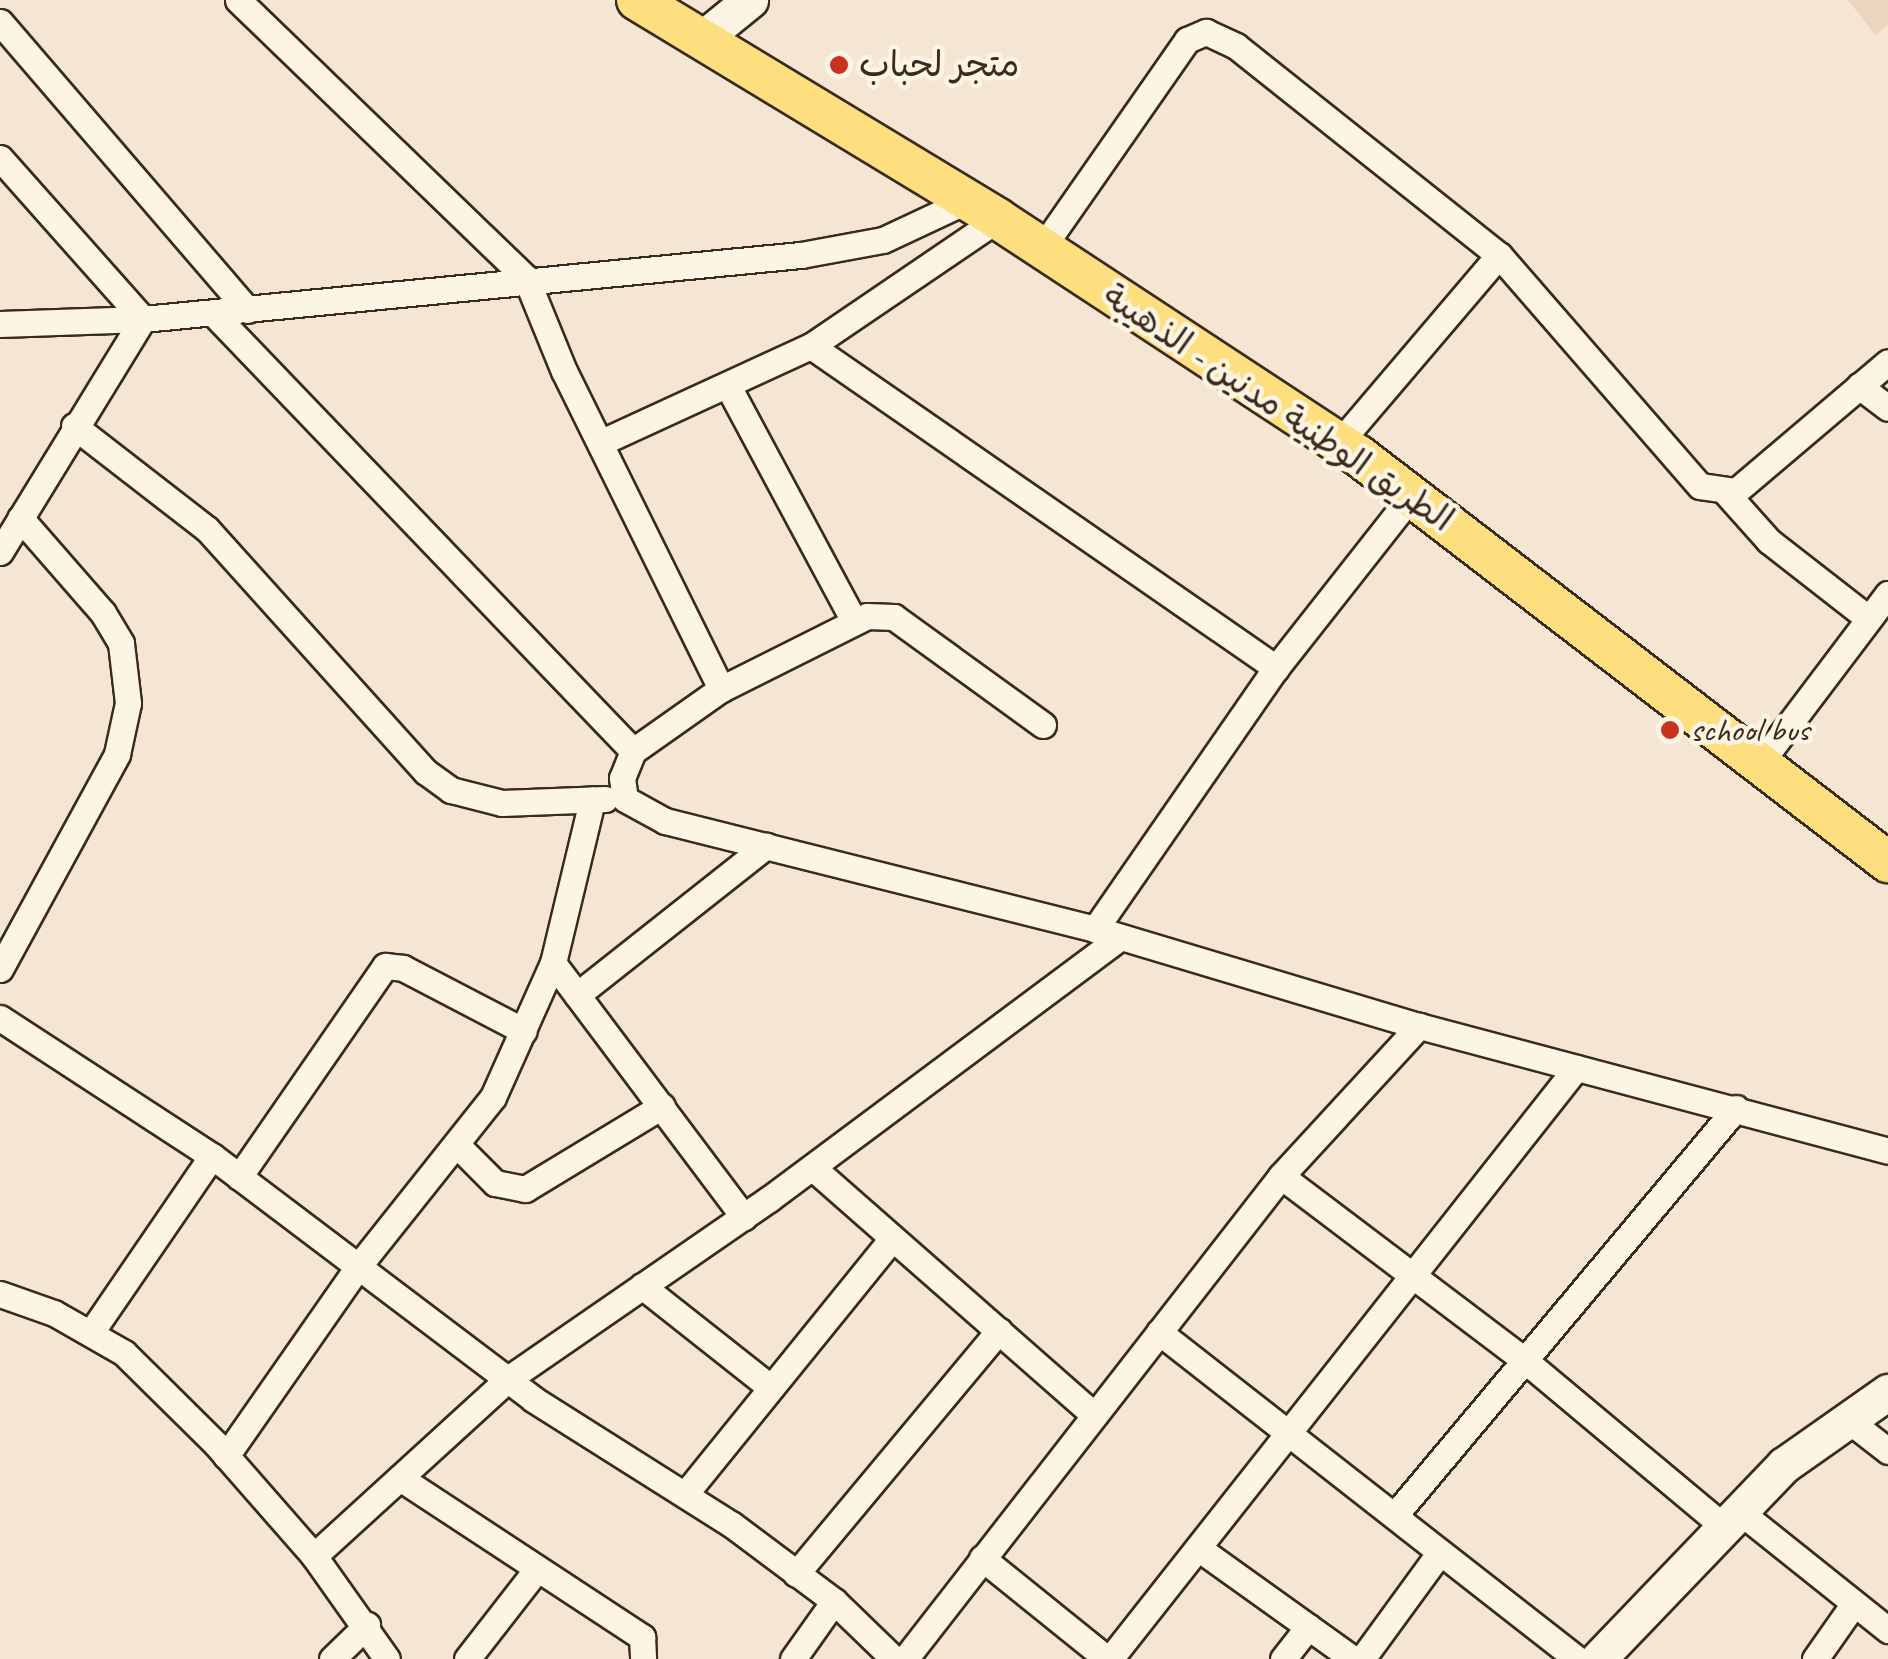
<!DOCTYPE html>
<meta charset="utf-8">
<style>
body{margin:0}
#map{position:relative;width:1888px;height:1659px;overflow:hidden;background:#f5e6d3;font-family:Caveat,"Playpen Sans Arabic",sans-serif}
div>[style]{position:absolute}
.built>*{inset:0;background:#ecd5bd}
.roads{filter:drop-shadow(2px 0 #3b2a1e) drop-shadow(-2px 0 #3b2a1e) drop-shadow(0 2px #3b2a1e) drop-shadow(0 -2px #3b2a1e)}
.street>*{height:25px;margin:-12.5px;padding:0 12.5px;transform-origin:12.5px;border-radius:12.5px;background:#fcf5e5}
.secondary>*{height:35px;margin:-17.5px;padding:0 17.5px;transform-origin:17.5px;border-radius:17.5px;background:#fcf5e5}
.primary>*{height:40px;margin:-20px;padding:0 20px;transform-origin:20px;border-radius:20px;background:#fddf80}
.dots>*{width:28px;height:28px;translate:-50% -50%;box-sizing:border-box;border:5px solid #fcf5e5;border-radius:50%}
span{translate:-50% -50%;white-space:nowrap;text-align:center;line-height:1.15;-webkit-text-stroke:9px #fcf5e5;paint-order:stroke}
.poi-label{font-size:35px;color:#3b2a1e}
.left{translate:0 -50%;text-align:left}
.street-label{font-size:35px;color:#3b2a1e}
</style>
<div id="map">
<div class="built">
<i style="clip-path:polygon(1848px 0,1888px 0,1888px 25px,1875px 35px)"></i>
</div>
<div class="roads">
<div class="street">
<i style="left:238px;top:0;width:400px;rotate:44deg"></i>
<i style="left:526px;top:278px;width:100px;rotate:67.8deg"></i>
<i style="left:564px;top:371px;width:355px;rotate:63.7deg"></i>
<i style="left:0;top:22px;width:380px;rotate:49.3deg"></i>
<i style="left:0;top:158px;width:215px;rotate:48.4deg"></i>
<i style="left:1042px;top:248px;width:254px;rotate:-55.1deg"></i>
<i style="left:1187px;top:40px;width:21px;rotate:-23deg"></i>
<i style="left:1206px;top:32px;width:33px;rotate:25deg"></i>
<i style="left:1236px;top:46px;width:336px;rotate:38.5deg"></i>
<i style="left:1499px;top:255px;width:306px;rotate:49deg"></i>
<i style="left:1700px;top:486px;width:36px;rotate:8deg"></i>
<i style="left:1736px;top:491px;width:199px;rotate:-40.3deg"></i>
<i style="left:214px;top:314px;width:605px;rotate:46.2deg"></i>
<i style="left:0;top:324px;width:143px;rotate:-2deg"></i>
<i style="left:811px;top:346px;width:566px;rotate:34.7deg"></i>
<i style="left:1859px;top:386px;width:36px;rotate:37deg"></i>
<i style="left:729px;top:388px;width:264px;rotate:61.8deg"></i>
<i style="left:74px;top:426px;width:168px;rotate:37.8deg"></i>
<i style="left:207px;top:529px;width:327px;rotate:48deg"></i>
<i style="left:426px;top:772px;width:31px;rotate:36deg"></i>
<i style="left:451px;top:790px;width:53px;rotate:14.3deg"></i>
<i style="left:502px;top:803px;width:103px;rotate:-2.2deg"></i>
<i style="left:602px;top:442px;width:230px;rotate:-24.7deg"></i>
<i style="left:811px;top:346px;width:226px;rotate:-34.2deg"></i>
<i style="left:1339px;top:443px;width:247px;rotate:-49.6deg"></i>
<i style="left:1727px;top:494px;width:63px;rotate:48.2deg"></i>
<i style="left:1769px;top:541px;width:125px;rotate:37.9deg"></i>
<i style="left:0;top:552px;width:273px;rotate:-58.5deg"></i>
<i style="left:143px;top:319px;width:661px;rotate:-5.56deg"></i>
<i style="left:801px;top:255px;width:83px;rotate:-10.4deg"></i>
<i style="left:883px;top:240px;width:89px;rotate:-25.1deg"></i>
<i style="left:1043px;top:725px;width:184px;rotate:-144.1deg"></i>
<i style="left:894px;top:617px;width:27px;rotate:-178deg"></i>
<i style="left:867px;top:616px;width:163px;rotate:153.4deg"></i>
<i style="left:721px;top:689px;width:108px;rotate:144.8deg"></i>
<i style="left:633px;top:751px;width:29px;rotate:112deg"></i>
<i style="left:622px;top:778px;width:21px;rotate:82deg"></i>
<i style="left:625px;top:799px;width:46px;rotate:28.8deg"></i>
<i style="left:665px;top:821px;width:443px;rotate:14.1deg"></i>
<i style="left:1095px;top:929px;width:338px;rotate:16.7deg"></i>
<i style="left:1419px;top:1026px;width:485px;rotate:14.9deg"></i>
<i style="left:1760px;top:763px;width:212px;rotate:-52.9deg"></i>
<i style="left:1095px;top:929px;width:318px;rotate:-55.3deg"></i>
<i style="left:1276px;top:668px;width:220px;rotate:-51.8deg"></i>
<i style="left:553px;top:963px;width:318px;rotate:53.1deg"></i>
<i style="left:0;top:969px;width:245px;rotate:-61.4deg"></i>
<i style="left:117px;top:754px;width:52px;rotate:-77.8deg"></i>
<i style="left:128px;top:703px;width:60px;rotate:-96.7deg"></i>
<i style="left:121px;top:643px;width:35px;rotate:-121deg"></i>
<i style="left:103px;top:613px;width:126px;rotate:-131.1deg"></i>
<i style="left:577px;top:995px;width:241px;rotate:-38.3deg"></i>
<i style="left:0;top:1018px;width:253px;rotate:33.1deg"></i>
<i style="left:212px;top:1156px;width:403px;rotate:37.1deg"></i>
<i style="left:533px;top:1399px;width:234px;rotate:32.3deg"></i>
<i style="left:731px;top:1524px;width:129px;rotate:36.8deg"></i>
<i style="left:834px;top:1601px;width:83px;rotate:44deg"></i>
<i style="left:459px;top:1147px;width:51px;rotate:45deg"></i>
<i style="left:495px;top:1183px;width:31px;rotate:11deg"></i>
<i style="left:525px;top:1189px;width:160px;rotate:-31.2deg"></i>
<i style="left:813px;top:1168px;width:374px;rotate:41.3deg"></i>
<i style="left:1281px;top:1176px;width:302px;rotate:37.1deg"></i>
<i style="left:1522px;top:1358px;width:263px;rotate:39.9deg"></i>
<i style="left:239px;top:1177px;width:257px;rotate:-55.3deg"></i>
<i style="left:385px;top:966px;width:18px;rotate:6deg"></i>
<i style="left:403px;top:968px;width:136px;rotate:27.5deg"></i>
<i style="left:642px;top:1286px;width:164px;rotate:38.3deg"></i>
<i style="left:0;top:1294px;width:57px;rotate:19.4deg"></i>
<i style="left:54px;top:1313px;width:81px;rotate:29.7deg"></i>
<i style="left:124px;top:1353px;width:129px;rotate:44.7deg"></i>
<i style="left:216px;top:1444px;width:149px;rotate:48.8deg"></i>
<i style="left:314px;top:1556px;width:126px;rotate:54.7deg"></i>
<i style="left:92px;top:1331px;width:212px;rotate:-55.6deg"></i>
<i style="left:1159px;top:1332px;width:531px;rotate:38.04deg"></i>
<i style="left:1847px;top:1419px;width:52px;rotate:38deg"></i>
<i style="left:226px;top:1456px;width:229px;rotate:-55.1deg"></i>
<i style="left:357px;top:1268px;width:218px;rotate:-51.5deg"></i>
<i style="left:493px;top:1097px;width:147px;rotate:-65.9deg"></i>
<i style="left:553px;top:963px;width:168px;rotate:-76.5deg"></i>
<i style="left:400px;top:1478px;width:290px;rotate:33.3deg"></i>
<i style="left:642px;top:1637px;width:22px;rotate:87deg"></i>
<i style="left:686px;top:1493px;width:326px;rotate:-51deg"></i>
<i style="left:1739px;top:1511px;width:191px;rotate:38.6deg"></i>
<i style="left:1395px;top:1515px;width:531px;rotate:-50.04deg"></i>
<i style="left:1198px;top:1548px;width:191px;rotate:35.6deg"></i>
<i style="left:314px;top:1556px;width:263px;rotate:-42.4deg"></i>
<i style="left:508px;top:1379px;width:317px;rotate:-34.6deg"></i>
<i style="left:769px;top:1199px;width:438px;rotate:-36.7deg"></i>
<i style="left:982px;top:1558px;width:161px;rotate:38.9deg"></i>
<i style="left:796px;top:1574px;width:317px;rotate:-50.2deg"></i>
<i style="left:332px;top:1659px;width:49px;rotate:-44.2deg"></i>
<i style="left:467px;top:1659px;width:114px;rotate:-52.1deg"></i>
<i style="left:793px;top:1659px;width:71px;rotate:-54.7deg"></i>
<i style="left:905px;top:1659px;width:612px;rotate:-52.1deg"></i>
<i style="left:1281px;top:1176px;width:204px;rotate:-47.4deg"></i>
<i style="left:1110px;top:1659px;width:753px;rotate:-51.74deg"></i>
<i style="left:1283px;top:1659px;width:41px;rotate:-52deg"></i>
<i style="left:1362px;top:1659px;width:132px;rotate:-53.9deg"></i>
<i style="left:1815px;top:1659px;width:66px;rotate:-54.9deg"></i>
</div>
<div class="secondary">
<i style="left:702px;top:39px;width:62px;rotate:-39.1deg"></i>
<i style="left:1598px;top:1659px;width:269px;rotate:-46.2deg"></i>
<i style="left:1784px;top:1465px;width:127px;rotate:-35.1deg"></i>
</div>
<div class="primary">
<i style="left:637px;top:0;width:422px;rotate:31.2deg"></i>
<i style="left:998px;top:219px;width:432px;rotate:33.3deg"></i>
<i style="left:1359px;top:456px;width:667px;rotate:37.51deg"></i>
</div>
</div>
<div class="dots">
<i style="left:839px;top:65px;background:#c8321e"></i>
<i style="left:1670px;top:730px;background:#c8321e"></i>
</div>
<div class="poi-label">
<span class="left" style="left:859px;top:65px">متجر لحباب</span>
<span class="left" style="left:1690px;top:730px">school bus</span>
</div>
<div class="street-label">
<span style="left:1278px;top:408px;rotate:34deg">الطريق الوطنية مدنين - الذهيبة</span>
</div>
</div>
